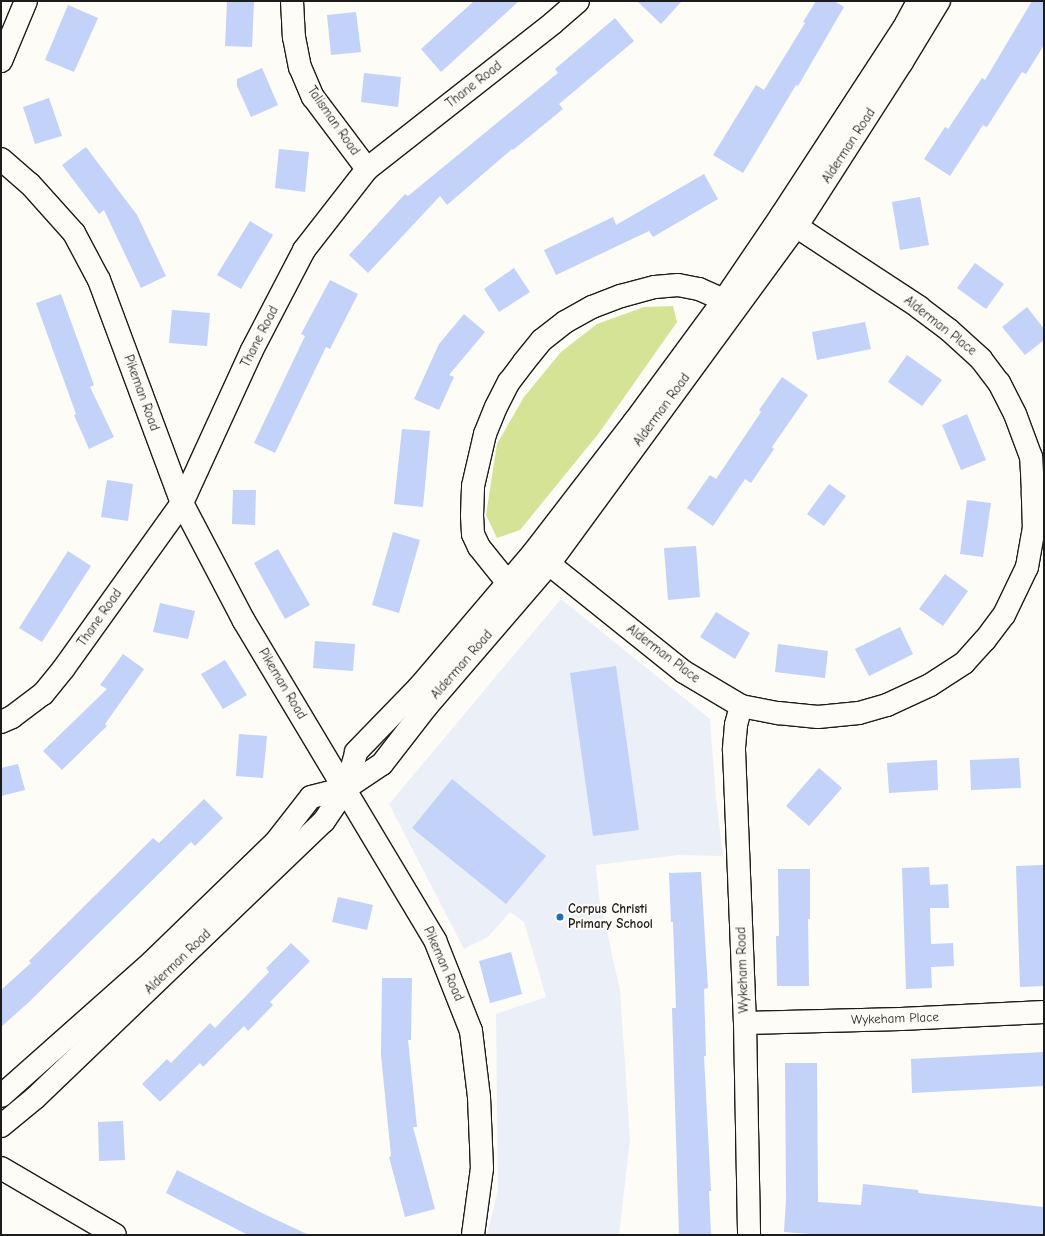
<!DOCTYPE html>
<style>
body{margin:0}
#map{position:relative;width:1045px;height:1236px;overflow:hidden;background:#fdfcf7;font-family:"Comic Neue",sans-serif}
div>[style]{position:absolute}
.built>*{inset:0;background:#ebeff7}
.green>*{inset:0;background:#d4e396}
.building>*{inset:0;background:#c2d2f8}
.roads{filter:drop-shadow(1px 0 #1c1c1c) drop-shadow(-1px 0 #1c1c1c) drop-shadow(0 1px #1c1c1c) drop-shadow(0 -1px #1c1c1c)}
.minor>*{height:22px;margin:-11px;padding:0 11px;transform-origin:11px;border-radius:11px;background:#fdfcf7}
.dots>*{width:11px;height:11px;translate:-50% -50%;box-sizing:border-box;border:2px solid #fdfcf7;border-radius:50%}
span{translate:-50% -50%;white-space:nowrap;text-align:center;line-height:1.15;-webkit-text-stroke:4px #fdfcf7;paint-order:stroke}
.street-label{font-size:13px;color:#1c1c1c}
.poi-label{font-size:13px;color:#1c1c1c;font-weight:700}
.left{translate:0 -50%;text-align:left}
.frame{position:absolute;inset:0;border:2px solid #1c1c1c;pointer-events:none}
</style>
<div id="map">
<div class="built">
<i style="clip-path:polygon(561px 599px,710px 719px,716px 799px,723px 856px,679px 855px,596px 865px,599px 897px,620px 990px,630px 1139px,619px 1235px,487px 1235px,498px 1189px,496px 1014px,546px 997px,524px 922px,510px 912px,488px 937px,464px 949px,389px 804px)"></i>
</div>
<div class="green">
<i style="clip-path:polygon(673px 306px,677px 322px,599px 433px,520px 530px,497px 538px,486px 515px,497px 444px,524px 397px,561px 352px,597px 324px,644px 307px)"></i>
</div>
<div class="building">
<i style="clip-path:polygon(227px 1px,254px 1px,252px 47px,225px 46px)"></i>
<i style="clip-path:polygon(474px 1px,519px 1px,441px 72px,421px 49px)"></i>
<i style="clip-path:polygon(637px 1px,682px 1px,661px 24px)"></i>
<i style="clip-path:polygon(816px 1px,834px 1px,844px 7px,798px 86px,796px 85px,743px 173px,713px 155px,756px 85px,764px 90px,805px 23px,803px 22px)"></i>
<i style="clip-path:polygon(1032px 1px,1044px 1px,1044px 45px,1026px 74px,1022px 72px,987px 127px,983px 125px,950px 176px,924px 159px,945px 127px,948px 129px,982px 78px,985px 80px)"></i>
<i style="clip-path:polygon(68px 5px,98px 18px,74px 72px,45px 60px)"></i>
<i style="clip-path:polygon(356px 12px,361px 52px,331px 55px,327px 15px)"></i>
<i style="clip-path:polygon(615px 18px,634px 41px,559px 104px,563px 109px,513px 150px,512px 149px,447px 205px,440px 196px,368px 273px,349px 255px,405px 194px,408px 196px,558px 73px,555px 69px)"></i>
<i style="clip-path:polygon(262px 68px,278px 105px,251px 117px,237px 86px,237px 79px)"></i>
<i style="clip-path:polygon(364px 73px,401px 77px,398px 107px,361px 102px)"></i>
<i style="clip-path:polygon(49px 98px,62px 136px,35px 144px,23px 107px)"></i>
<i style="clip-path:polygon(86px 147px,137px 215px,166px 276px,141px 288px,104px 210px,99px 214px,62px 165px)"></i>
<i style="clip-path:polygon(279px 149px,309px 152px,305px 192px,275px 188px)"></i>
<i style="clip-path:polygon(704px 174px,718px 199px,653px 237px,649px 231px,556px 275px,544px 250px,613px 217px,616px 225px)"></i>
<i style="clip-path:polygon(920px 197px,929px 245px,900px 250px,892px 202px)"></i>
<i style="clip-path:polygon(250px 221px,273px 235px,241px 289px,217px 275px)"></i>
<i style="clip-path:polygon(975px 263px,1004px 284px,986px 309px,957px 288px)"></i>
<i style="clip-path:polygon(514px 268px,530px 292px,499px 312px,484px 289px)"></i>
<i style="clip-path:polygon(330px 280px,358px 294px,330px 349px,326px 347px,275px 453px,254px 443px,305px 336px,301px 334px)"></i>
<i style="clip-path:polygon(61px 294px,94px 385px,90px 387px,114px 437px,89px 449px,74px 415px,76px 414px,36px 303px)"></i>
<i style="clip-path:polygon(1027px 307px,1044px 329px,1044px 340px,1025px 355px,1002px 327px)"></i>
<i style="clip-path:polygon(172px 310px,210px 313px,207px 346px,169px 343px)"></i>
<i style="clip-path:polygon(464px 314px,485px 332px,449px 375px,454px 377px,439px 410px,414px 399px,439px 344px)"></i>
<i style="clip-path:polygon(865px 322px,871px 349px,817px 360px,812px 332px)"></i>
<i style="clip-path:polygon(907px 355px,942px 380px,922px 406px,888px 382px)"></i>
<i style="clip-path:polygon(782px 377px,808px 395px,772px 447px,774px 449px,751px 483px,745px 479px,713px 526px,687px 508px,710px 475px,716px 479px,761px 412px,759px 410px)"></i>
<i style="clip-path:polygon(967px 414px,986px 460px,961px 470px,942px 425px)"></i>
<i style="clip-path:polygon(402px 429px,430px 431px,423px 507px,394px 504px)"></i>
<i style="clip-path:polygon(107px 480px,133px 484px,128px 521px,101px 517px)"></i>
<i style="clip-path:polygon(829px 484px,846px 496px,824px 526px,807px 514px)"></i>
<i style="clip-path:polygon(233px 490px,256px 490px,255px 525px,232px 524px)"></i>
<i style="clip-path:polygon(967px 500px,991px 503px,983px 557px,960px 554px)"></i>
<i style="clip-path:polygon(393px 532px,420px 540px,399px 613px,372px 605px)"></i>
<i style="clip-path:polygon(696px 546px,700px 597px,668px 600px,664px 548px)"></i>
<i style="clip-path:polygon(278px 549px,310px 605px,285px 619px,254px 563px)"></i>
<i style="clip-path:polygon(68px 551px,91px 566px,42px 642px,19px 628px)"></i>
<i style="clip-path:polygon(945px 574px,968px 591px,943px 626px,919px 609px)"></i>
<i style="clip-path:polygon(160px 603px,195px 611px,188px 639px,153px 632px)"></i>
<i style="clip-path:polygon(716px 612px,750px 633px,735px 659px,700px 637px)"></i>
<i style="clip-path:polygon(900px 627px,913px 654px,869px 676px,855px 649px)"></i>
<i style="clip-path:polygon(315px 641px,355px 644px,353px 671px,313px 668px)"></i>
<i style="clip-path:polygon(778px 644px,828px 651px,825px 678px,775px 672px)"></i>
<i style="clip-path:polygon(123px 654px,144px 669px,105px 724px,107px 726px,62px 770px,43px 751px,107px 689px,100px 685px)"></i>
<i style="clip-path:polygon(225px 660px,247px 695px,223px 709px,201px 674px)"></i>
<i style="clip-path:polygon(616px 666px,639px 830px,593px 836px,570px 673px)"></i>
<i style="clip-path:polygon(239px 734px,267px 736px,263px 778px,236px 776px)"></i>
<i style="clip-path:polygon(1019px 758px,1021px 788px,971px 790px,970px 760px)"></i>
<i style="clip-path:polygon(937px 760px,938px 790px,889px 793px,887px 763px)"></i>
<i style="clip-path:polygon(18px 764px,25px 790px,1px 796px,1px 768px)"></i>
<i style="clip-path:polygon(819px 768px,842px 788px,809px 826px,786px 806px)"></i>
<i style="clip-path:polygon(452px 779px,546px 856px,506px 904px,412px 828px)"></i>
<i style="clip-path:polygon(204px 799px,223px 818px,195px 846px,191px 842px,29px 1002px,1px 1027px,1px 990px,31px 963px,29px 961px,153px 838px,159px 843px)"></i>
<i style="clip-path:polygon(1043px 865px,1044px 986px,1020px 987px,1016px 866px)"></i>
<i style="clip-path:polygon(929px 867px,930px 885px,948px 884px,949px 908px,930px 908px,931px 944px,953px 943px,954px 966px,931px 967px,932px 988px,906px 989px,902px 868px)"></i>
<i style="clip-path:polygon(778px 869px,810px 869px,810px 919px,808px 919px,809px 986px,777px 986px,776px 936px,779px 936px)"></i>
<i style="clip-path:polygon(701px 872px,708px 988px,704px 989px,706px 1056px,704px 1056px,711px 1191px,709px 1191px,711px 1235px,679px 1235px,672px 1008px,676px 1008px,673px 922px,671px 922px,669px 873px)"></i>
<i style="clip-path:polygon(338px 897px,373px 905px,367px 930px,332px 922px)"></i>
<i style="clip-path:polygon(291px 943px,310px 961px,270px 1002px,273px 1005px,248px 1031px,244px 1026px,203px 1067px,200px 1063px,160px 1102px,142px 1084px,167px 1059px,171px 1063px,210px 1023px,215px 1028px,269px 972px,266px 968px)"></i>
<i style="clip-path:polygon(511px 952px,522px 994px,490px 1003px,479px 961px)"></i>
<i style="clip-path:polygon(382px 978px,412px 978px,411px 1040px,408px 1040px,417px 1127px,413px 1127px,435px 1209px,405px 1217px,389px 1157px,391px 1156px,381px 1055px)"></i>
<i style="clip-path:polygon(1044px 1052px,1044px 1086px,912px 1093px,911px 1059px)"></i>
<i style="clip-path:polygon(785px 1063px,817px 1063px,818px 1202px,861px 1205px,863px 1184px,918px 1190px,918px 1193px,1044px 1207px,1044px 1235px,824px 1235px,784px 1232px,786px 1199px)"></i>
<i style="clip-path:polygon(123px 1121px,125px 1160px,99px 1161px,98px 1122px)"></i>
<i style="clip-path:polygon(177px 1170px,264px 1214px,309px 1235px,248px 1235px,166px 1193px)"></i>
</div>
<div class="roads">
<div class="minor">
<i style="left:292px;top:1px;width:36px;rotate:87deg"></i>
<i style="left:294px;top:37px;width:31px;rotate:79deg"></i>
<i style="left:300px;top:67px;width:33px;rotate:67deg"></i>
<i style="left:313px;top:97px;width:90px;rotate:53.1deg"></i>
<i style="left:1px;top:61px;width:65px;rotate:-67.4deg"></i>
<i style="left:1px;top:159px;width:38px;rotate:41deg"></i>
<i style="left:30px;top:184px;width:66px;rotate:48.1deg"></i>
<i style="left:74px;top:233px;width:53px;rotate:62deg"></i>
<i style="left:99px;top:280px;width:238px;rotate:69.6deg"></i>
<i style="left:182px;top:503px;width:133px;rotate:62.3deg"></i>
<i style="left:244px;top:621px;width:372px;rotate:59.1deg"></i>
<i style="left:435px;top:940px;width:98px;rotate:68.4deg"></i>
<i style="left:471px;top:1031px;width:66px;rotate:83.1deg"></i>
<i style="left:479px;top:1097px;width:71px;rotate:87.6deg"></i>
<i style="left:482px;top:1168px;width:68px;rotate:97.7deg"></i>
<i style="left:549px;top:564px;width:173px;rotate:38.7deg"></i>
<i style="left:684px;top:672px;width:66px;rotate:30.8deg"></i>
<i style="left:741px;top:706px;width:38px;rotate:11deg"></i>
<i style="left:778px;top:713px;width:40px;rotate:5.7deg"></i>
<i style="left:818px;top:717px;width:41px;rotate:-5.6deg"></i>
<i style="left:859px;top:713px;width:29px;rotate:-16deg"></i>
<i style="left:887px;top:705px;width:47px;rotate:-24.9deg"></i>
<i style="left:930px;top:685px;width:40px;rotate:-32.9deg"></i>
<i style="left:964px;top:663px;width:31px;rotate:-48deg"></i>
<i style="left:985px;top:640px;width:31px;rotate:-53deg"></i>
<i style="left:1004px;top:615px;width:53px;rotate:-64.4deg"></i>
<i style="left:1027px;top:567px;width:39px;rotate:-80deg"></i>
<i style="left:1034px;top:529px;width:37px;rotate:-92deg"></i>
<i style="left:1033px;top:492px;width:35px;rotate:-93deg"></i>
<i style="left:1031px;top:457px;width:46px;rotate:-110.4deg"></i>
<i style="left:1015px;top:414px;width:35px;rotate:-117deg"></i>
<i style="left:999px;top:383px;width:30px;rotate:-127deg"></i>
<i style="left:981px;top:359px;width:43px;rotate:-137.8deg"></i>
<i style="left:949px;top:330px;width:38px;rotate:-143deg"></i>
<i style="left:919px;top:307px;width:160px;rotate:-146.7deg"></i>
<i style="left:508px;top:583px;width:46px;rotate:-128.9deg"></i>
<i style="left:479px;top:547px;width:14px;rotate:-115deg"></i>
<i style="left:473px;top:534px;width:18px;rotate:-93deg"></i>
<i style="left:472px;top:516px;width:30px;rotate:-88deg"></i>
<i style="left:473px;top:486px;width:53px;rotate:-77deg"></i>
<i style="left:485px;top:434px;width:29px;rotate:-68deg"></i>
<i style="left:496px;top:407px;width:28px;rotate:-63deg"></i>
<i style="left:509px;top:382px;width:25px;rotate:-53deg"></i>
<i style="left:524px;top:362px;width:28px;rotate:-51deg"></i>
<i style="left:542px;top:340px;width:29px;rotate:-38deg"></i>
<i style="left:565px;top:322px;width:31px;rotate:-29deg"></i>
<i style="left:592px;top:307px;width:31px;rotate:-21deg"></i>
<i style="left:621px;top:296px;width:35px;rotate:-15deg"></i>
<i style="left:655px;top:287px;width:23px;rotate:-5deg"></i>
<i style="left:678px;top:285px;width:21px;rotate:11deg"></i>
<i style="left:699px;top:289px;width:27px;rotate:24deg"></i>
<i style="left:741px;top:706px;width:20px;rotate:105deg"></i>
<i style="left:736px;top:725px;width:25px;rotate:95deg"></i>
<i style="left:734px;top:750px;width:273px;rotate:87.7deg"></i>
<i style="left:745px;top:1023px;width:212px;rotate:88.9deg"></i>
<i style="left:1px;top:722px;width:12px;rotate:-24deg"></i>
<i style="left:12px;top:717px;width:39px;rotate:-37deg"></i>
<i style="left:43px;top:694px;width:33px;rotate:-51deg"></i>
<i style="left:64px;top:668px;width:203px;rotate:-54.4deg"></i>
<i style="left:182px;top:503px;width:166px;rotate:-65.4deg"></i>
<i style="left:251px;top:352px;width:115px;rotate:-62.5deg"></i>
<i style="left:304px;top:250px;width:103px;rotate:-52.1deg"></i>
<i style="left:367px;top:169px;width:236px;rotate:-38.1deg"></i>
<i style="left:553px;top:23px;width:33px;rotate:-41deg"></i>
<i style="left:745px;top:1023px;width:156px;rotate:-1.5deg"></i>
<i style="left:901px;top:1019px;width:143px;rotate:-2.8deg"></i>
<i style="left:1px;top:1096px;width:202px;rotate:-41.6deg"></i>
<i style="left:152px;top:962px;width:171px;rotate:-44.1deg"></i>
<i style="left:275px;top:843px;width:58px;rotate:-52deg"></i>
<i style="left:311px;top:797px;width:36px;rotate:-14deg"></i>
<i style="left:346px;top:788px;width:43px;rotate:-33.7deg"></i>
<i style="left:382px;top:764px;width:73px;rotate:-52.2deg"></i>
<i style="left:427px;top:706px;width:187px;rotate:-49.3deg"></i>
<i style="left:549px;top:564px;width:418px;rotate:-53.8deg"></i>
<i style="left:796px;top:227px;width:196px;rotate:-57.3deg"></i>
<i style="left:902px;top:62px;width:71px;rotate:-58.8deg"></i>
<i style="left:1px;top:1126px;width:44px;rotate:-39.5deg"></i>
<i style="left:35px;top:1098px;width:400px;rotate:-43.8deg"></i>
<i style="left:324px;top:821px;width:40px;rotate:-56deg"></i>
<i style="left:346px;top:788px;width:37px;rotate:-74deg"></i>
<i style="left:356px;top:752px;width:92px;rotate:-45.9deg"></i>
<i style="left:420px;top:686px;width:176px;rotate:-49.6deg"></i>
<i style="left:534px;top:552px;width:165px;rotate:-52.4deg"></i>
<i style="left:635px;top:421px;width:150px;rotate:-53.7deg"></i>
<i style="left:724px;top:300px;width:102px;rotate:-55.8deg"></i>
<i style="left:781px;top:216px;width:229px;rotate:-56.9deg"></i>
<i style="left:906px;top:24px;width:26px;rotate:-62deg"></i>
<i style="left:1px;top:1168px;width:132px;rotate:30.4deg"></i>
</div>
</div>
<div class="dots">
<i style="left:560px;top:917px;background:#1f6fb2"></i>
</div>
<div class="street-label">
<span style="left:474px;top:85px;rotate:-38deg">Thane Road</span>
<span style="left:333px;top:121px;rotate:55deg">Talisman Road</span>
<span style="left:849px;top:146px;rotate:-57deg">Alderman Road</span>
<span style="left:940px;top:326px;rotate:38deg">Alderman Place</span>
<span style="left:260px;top:337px;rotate:-63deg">Thane Road</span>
<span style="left:141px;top:393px;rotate:70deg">Pikeman Road</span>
<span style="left:662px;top:410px;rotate:-54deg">Alderman Road</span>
<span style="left:100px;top:618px;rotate:-55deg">Thane Road</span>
<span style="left:663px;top:654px;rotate:37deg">Alderman Place</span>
<span style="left:462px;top:665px;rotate:-49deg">Alderman Road</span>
<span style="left:282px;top:684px;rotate:59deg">Pikeman Road</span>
<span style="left:178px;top:962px;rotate:-44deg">Alderman Road</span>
<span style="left:443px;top:964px;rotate:66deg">Pikeman Road</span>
<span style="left:743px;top:970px;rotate:-92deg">Wykeham Road</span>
<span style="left:895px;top:1019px;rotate:-2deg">Wykeham Place</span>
</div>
<div class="poi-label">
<span class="left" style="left:568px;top:917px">Corpus Christi<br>Primary School</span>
</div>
<div class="frame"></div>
</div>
